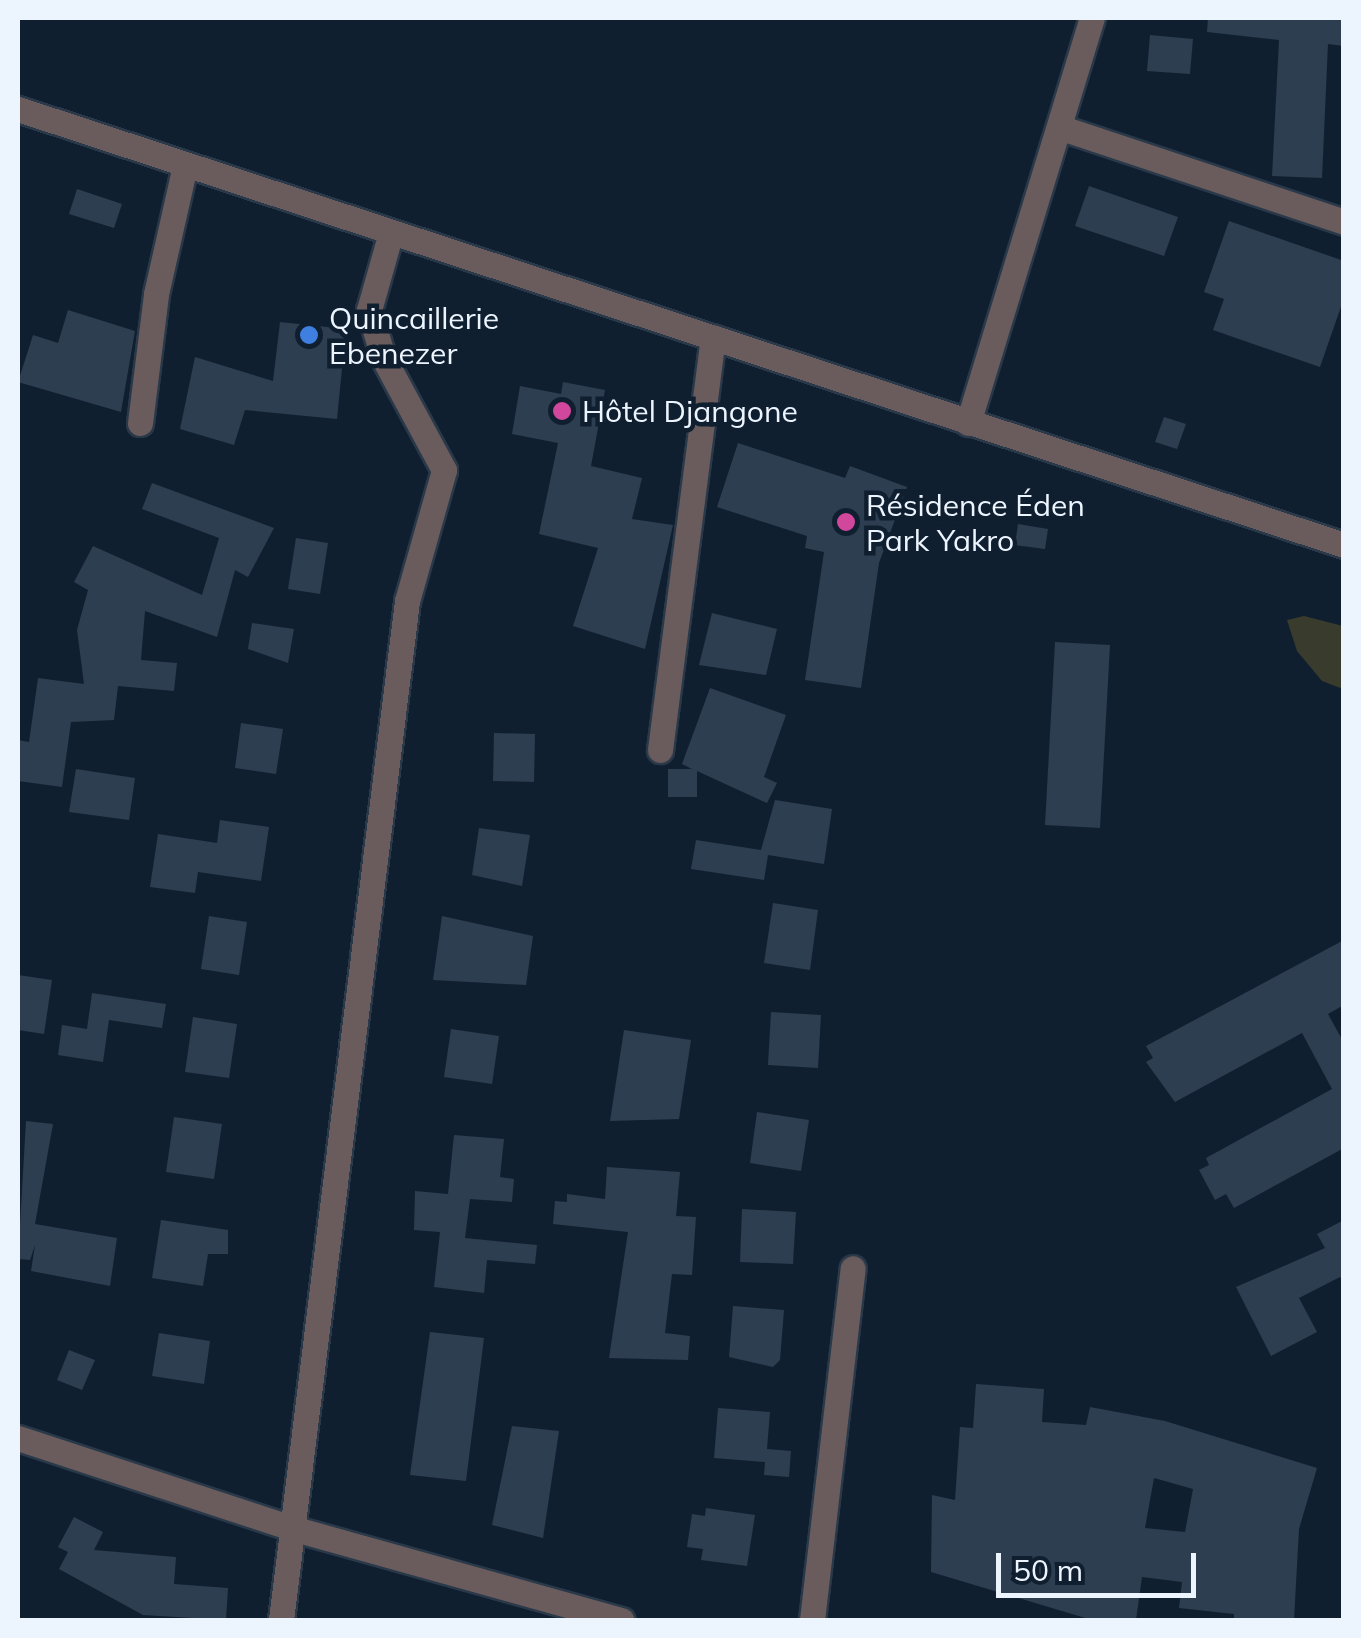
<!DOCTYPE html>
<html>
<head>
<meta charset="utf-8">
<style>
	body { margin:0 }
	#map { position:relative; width:1361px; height:1638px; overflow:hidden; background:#101f30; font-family:Mulish,sans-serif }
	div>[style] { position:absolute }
	.green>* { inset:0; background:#393c2c }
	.building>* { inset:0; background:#2d3e51 }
	.roads { filter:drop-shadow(2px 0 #2a3949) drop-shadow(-2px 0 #2a3949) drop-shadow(0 2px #2a3949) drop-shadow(0 -2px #2a3949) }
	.minor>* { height:25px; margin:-12.5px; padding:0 12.5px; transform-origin:12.5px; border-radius:12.5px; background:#6a5c5c }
	.tertiary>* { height:25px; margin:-12.5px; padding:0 12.5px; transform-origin:12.5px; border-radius:12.5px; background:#6a5c5c }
	.dots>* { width:28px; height:28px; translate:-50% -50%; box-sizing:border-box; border:5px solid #101f30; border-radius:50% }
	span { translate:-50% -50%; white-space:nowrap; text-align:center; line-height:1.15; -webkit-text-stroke:9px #101f30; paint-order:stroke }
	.poi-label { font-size:30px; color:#ecf4fe }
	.left { translate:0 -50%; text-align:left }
	.frame { position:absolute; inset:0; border:20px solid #ecf4fe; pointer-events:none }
	.scale { position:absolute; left:996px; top:1553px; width:200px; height:45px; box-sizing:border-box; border:5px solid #ecf4fe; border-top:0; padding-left:12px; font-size:30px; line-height:35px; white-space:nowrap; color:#ecf4fe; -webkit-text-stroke:8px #101f30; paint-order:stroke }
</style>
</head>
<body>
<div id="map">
	<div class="green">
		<div style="clip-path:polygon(1304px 616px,1343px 626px,1343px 689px,1322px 681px,1297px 651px,1287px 620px)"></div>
	</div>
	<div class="building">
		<div style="clip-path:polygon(1208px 18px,1344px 18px,1344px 46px,1328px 44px,1322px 178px,1272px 176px,1279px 40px,1207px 32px)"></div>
		<div style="clip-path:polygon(1150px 35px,1193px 39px,1190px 74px,1147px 71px)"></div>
		<div style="clip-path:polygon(1089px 186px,1178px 217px,1164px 256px,1075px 226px)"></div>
		<div style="clip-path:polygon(77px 189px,122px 204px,114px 228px,69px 214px)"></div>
		<div style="clip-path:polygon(1229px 221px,1344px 261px,1344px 298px,1320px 367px,1213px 330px,1224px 299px,1204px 292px)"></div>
		<div style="clip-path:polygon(68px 310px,135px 331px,121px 412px,18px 382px,33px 335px,58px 343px)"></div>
		<div style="clip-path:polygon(280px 322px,346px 329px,337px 419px,245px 410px,234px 445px,180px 429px,195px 357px,273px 381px)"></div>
		<div style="clip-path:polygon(563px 382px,605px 390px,591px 466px,642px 478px,632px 519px,673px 525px,645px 649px,573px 626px,598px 548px,539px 534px,558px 443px,512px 434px,520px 386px,561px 394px)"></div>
		<div style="clip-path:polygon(1164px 417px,1186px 424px,1177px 449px,1155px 442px)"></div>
		<div style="clip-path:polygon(738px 443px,845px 478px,850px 466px,907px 487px,879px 563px,861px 688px,805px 680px,824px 552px,805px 548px,807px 536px,717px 507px)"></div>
		<div style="clip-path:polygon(152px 483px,274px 528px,248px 577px,235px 570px,217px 637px,145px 611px,141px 660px,177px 663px,174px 691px,118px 686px,114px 720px,71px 722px,62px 787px,18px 781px,18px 740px,29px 742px,38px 678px,84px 684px,77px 630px,88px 590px,74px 582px,93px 546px,202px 595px,219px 538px,142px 509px)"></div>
		<div style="clip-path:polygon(1018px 524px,1048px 529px,1045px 549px,1015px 545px)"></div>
		<div style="clip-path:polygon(296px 538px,328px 543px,320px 594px,288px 589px)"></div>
		<div style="clip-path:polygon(712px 613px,777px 629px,766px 675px,699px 665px)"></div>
		<div style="clip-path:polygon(252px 623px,294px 629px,288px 663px,248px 649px)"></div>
		<div style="clip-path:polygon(1055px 642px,1110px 645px,1100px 828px,1045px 825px)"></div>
		<div style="clip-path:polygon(710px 688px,786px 715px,764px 777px,777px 783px,767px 803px,697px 771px,697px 797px,668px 797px,668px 769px,692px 769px,682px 764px)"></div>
		<div style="clip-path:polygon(241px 723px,283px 729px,276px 774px,235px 768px)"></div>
		<div style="clip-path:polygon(494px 733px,535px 734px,534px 782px,493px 781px)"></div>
		<div style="clip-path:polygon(76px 769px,135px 778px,129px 820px,69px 812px)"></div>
		<div style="clip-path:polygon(775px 800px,832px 809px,824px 864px,768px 855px,764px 880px,691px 869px,696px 840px,761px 850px)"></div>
		<div style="clip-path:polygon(220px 820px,269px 827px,261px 881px,198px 872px,195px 893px,150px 887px,158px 834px,217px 843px)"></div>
		<div style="clip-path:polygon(479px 828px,530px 835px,522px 886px,472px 875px)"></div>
		<div style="clip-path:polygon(773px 903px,818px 910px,810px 970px,764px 963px)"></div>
		<div style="clip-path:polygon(209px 916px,247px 922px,239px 975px,201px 969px)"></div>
		<div style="clip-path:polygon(442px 916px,533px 936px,526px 985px,433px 980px)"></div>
		<div style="clip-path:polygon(1344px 940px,1344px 1005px,1328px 1014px,1344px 1043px,1344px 1148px,1234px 1208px,1226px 1194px,1215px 1200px,1199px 1170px,1209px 1165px,1206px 1158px,1332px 1089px,1302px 1033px,1175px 1102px,1146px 1062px,1153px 1058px,1146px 1046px)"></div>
		<div style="clip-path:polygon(18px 975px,52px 980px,44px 1034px,18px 1030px)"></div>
		<div style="clip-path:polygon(92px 993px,166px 1004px,162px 1028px,109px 1020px,103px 1062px,58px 1055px,62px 1025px,87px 1029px)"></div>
		<div style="clip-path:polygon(771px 1012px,821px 1015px,818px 1068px,768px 1065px)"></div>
		<div style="clip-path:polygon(193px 1017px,237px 1024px,229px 1078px,185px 1072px)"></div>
		<div style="clip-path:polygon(451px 1029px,499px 1036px,492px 1084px,444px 1077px)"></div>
		<div style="clip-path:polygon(624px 1030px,691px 1040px,679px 1119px,610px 1121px)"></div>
		<div style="clip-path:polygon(757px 1112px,809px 1120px,801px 1171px,750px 1163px)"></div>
		<div style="clip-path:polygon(174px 1117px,222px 1124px,214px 1179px,166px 1172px)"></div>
		<div style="clip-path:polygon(26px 1121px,53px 1124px,35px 1224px,117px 1238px,110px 1286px,31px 1271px,35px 1245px,30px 1260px,18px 1259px)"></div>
		<div style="clip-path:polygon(454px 1135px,504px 1139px,500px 1177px,514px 1179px,512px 1202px,470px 1199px,465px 1238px,537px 1245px,535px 1264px,487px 1260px,484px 1293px,434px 1287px,440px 1232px,414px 1230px,415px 1191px,448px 1194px)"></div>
		<div style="clip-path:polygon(607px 1167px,680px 1172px,676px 1216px,696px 1217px,692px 1275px,672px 1274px,665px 1333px,690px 1336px,688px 1360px,609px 1358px,628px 1232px,553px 1224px,555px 1201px,567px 1202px,567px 1194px,605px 1199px)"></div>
		<div style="clip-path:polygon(742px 1209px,796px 1212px,793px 1264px,740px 1262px)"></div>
		<div style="clip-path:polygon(161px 1220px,228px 1230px,228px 1254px,208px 1254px,203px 1286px,152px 1278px)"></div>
		<div style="clip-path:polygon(1344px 1220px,1344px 1283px,1340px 1277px,1299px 1298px,1317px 1332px,1271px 1356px,1236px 1287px,1325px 1248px,1317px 1234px)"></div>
		<div style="clip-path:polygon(733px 1306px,784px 1310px,780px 1360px,773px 1367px,729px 1357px)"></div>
		<div style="clip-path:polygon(430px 1332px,484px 1338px,466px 1481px,410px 1475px)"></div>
		<div style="clip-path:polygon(159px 1333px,210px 1341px,204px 1384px,152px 1376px)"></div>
		<div style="clip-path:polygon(69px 1350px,95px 1360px,82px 1390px,57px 1380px)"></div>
		<div style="clip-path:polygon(evenodd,976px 1384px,1044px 1389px,1042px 1422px,1086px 1425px,1090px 1407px,1165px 1421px,1317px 1468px,1299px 1529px,1294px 1620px,1234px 1620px,1234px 1614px,1179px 1608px,1182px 1582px,1142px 1577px,1136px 1620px,1092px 1620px,931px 1572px,932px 1495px,955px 1500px,960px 1427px,973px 1428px,976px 1384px,1154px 1478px,1193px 1489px,1185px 1532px,1145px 1528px,1154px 1478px)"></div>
		<div style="clip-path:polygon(718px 1408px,770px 1412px,767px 1449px,791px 1451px,789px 1477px,764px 1475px,765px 1462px,714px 1458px)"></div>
		<div style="clip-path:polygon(512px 1426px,559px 1431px,543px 1538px,492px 1525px)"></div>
		<div style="clip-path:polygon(706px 1508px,755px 1515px,747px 1566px,701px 1560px,703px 1549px,687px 1547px,692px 1514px,705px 1516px)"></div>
		<div style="clip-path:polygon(74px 1517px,103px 1532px,94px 1550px,176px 1557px,174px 1584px,228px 1588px,226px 1620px,143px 1615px,59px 1569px,68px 1552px,58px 1547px)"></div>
	</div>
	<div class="roads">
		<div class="minor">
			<div style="left:1059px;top:127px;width:300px;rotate:18.4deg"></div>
			<div style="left:140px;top:423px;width:130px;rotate:-82.9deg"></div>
			<div style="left:156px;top:294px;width:132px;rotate:-77.3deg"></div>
			<div style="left:968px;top:423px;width:424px;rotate:-73deg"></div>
			<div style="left:660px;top:750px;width:416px;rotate:-82.7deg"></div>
			<div style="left:18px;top:1438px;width:292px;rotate:18.2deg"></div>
			<div style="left:295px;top:1529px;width:339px;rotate:15.6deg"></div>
			<div style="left:281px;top:1620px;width:1027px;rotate:-82.95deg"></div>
			<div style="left:407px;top:601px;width:136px;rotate:-74.2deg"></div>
			<div style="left:444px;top:470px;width:128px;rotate:-118.4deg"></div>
			<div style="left:383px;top:357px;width:49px;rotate:-106.6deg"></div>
			<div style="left:369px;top:310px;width:81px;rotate:-74.2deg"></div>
			<div style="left:812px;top:1620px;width:354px;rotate:-83.4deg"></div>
		</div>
		<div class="tertiary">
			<div style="left:18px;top:109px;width:1396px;rotate:18.2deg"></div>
		</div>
	</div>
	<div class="dots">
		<div style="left:309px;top:335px;background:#3f7fe0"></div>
		<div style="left:562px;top:411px;background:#d1479c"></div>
		<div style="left:846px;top:522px;background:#d1479c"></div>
	</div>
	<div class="poi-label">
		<span class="left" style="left:329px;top:335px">Quincaillerie<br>Ebenezer</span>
		<span class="left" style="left:582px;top:411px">Hôtel Djangone</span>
		<span class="left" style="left:866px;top:522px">Résidence Éden<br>Park Yakro</span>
	</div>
	<div class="frame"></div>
	<div class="scale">50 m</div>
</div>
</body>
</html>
